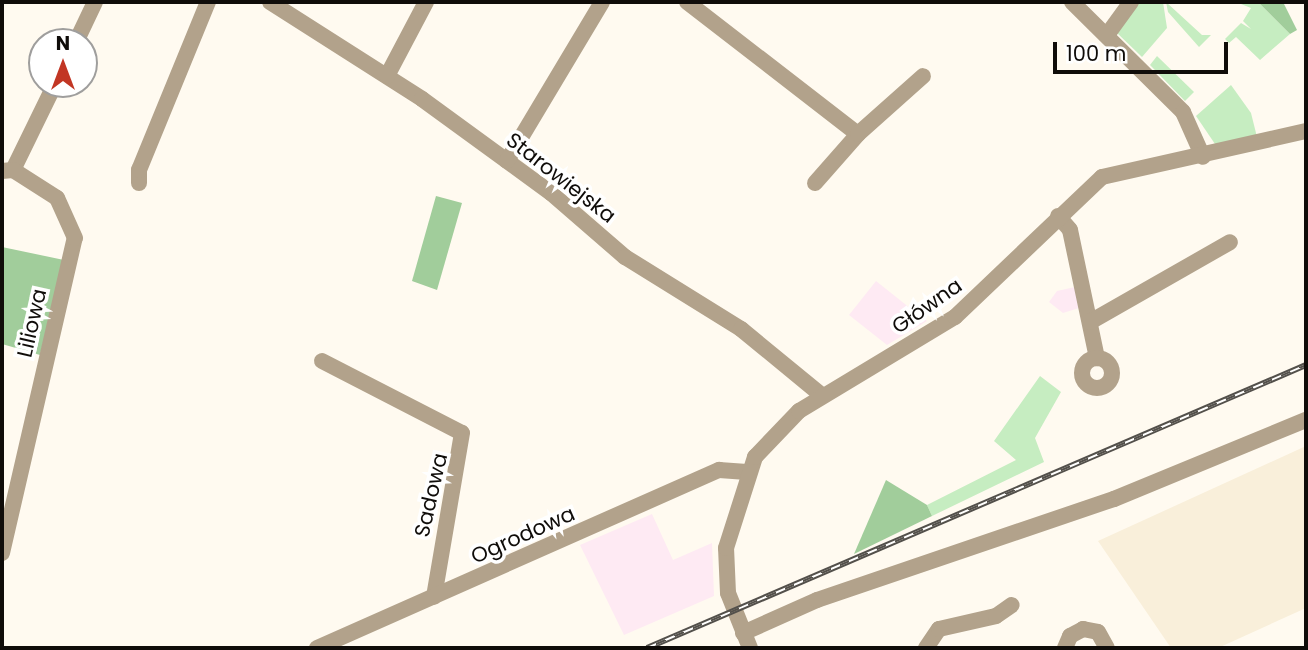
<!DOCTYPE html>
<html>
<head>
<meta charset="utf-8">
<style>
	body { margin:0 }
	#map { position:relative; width:1308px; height:650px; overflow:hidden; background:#fffaf0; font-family:Poppins,sans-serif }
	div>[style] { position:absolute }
	.commercial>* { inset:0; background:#feeaf3 }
	.industrial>* { inset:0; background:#f9efda }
	.green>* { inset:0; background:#c6edc1 }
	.forest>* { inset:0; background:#a1cd9b }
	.minor>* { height:16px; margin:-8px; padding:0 8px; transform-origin:8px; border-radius:8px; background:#b2a28b }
	.minor>.ring { margin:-8px; padding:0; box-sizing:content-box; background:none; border:16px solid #b2a28b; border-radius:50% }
	.rail>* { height:6px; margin-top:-3px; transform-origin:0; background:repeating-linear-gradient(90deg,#fff 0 10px,#53504b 0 20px); box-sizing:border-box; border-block:2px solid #53504b }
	span { translate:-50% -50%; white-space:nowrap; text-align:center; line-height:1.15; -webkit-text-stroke:7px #fff; paint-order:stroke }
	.street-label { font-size:21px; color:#0f0c09 }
	.frame { position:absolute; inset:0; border:4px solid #0f0c09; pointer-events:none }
	.north { position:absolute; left:28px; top:28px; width:70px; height:70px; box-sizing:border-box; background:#fff; border:2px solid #9f9e9d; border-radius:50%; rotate:0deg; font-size:19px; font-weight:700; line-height:28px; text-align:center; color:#0f0c09 }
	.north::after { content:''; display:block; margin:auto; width:24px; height:32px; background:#c23624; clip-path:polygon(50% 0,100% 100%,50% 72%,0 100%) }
	.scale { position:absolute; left:1053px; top:42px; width:175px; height:32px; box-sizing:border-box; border:4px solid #0f0c09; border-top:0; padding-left:9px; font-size:21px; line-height:24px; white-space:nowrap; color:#0f0c09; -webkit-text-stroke:5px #fff; paint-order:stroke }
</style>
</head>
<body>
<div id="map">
	<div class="commercial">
		<div style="clip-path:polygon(876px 281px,920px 316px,927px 321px,887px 345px,849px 315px)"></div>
		<div style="clip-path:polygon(1075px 287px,1079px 308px,1063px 313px,1049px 302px,1057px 291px)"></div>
		<div style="clip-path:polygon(652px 514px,673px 560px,712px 543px,714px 596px,624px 635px,580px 545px)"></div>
	</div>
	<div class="industrial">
		<div style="clip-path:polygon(1306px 446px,1306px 608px,1218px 648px,1171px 648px,1098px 541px)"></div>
	</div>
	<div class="green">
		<div style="clip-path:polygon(1135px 2px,1163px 2px,1167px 28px,1142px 57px,1116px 32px)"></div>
		<div style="clip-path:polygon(1166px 2px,1202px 35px,1211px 35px,1199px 47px,1168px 12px)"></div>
		<div style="clip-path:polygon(1236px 2px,1258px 2px,1290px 34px,1260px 60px,1236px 37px,1229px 43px,1225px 39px,1241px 23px,1251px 29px,1243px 21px,1251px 8px)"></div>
		<div style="clip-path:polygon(1157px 56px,1194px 92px,1185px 101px,1150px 65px)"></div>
		<div style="clip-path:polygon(1231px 85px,1251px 113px,1257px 137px,1215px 144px,1196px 116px)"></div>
		<div style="clip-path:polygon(1040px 376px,1061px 392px,1035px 438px,1044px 462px,932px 516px,927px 505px,1016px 460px,994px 441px)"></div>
	</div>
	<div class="forest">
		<div style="clip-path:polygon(1258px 2px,1283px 2px,1297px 30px,1290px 34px)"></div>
		<div style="clip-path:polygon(436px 196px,462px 203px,437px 290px,412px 281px)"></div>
		<div style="clip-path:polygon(2px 247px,64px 260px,40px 355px,2px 344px)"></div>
		<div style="clip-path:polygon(886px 480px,927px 505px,932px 516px,854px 554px)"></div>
	</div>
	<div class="minor">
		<div style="left:270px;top:2px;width:180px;rotate:32.5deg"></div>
		<div style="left:422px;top:99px;width:160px;rotate:36.1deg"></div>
		<div style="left:551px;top:193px;width:98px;rotate:40.9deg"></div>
		<div style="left:625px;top:257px;width:137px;rotate:31.8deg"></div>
		<div style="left:741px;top:329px;width:102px;rotate:39.4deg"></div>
		<div style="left:687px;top:2px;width:216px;rotate:37.7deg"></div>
		<div style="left:1072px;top:2px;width:156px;rotate:44.7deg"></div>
		<div style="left:1183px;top:112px;width:49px;rotate:66deg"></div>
		<div style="left:1107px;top:35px;width:41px;rotate:-54deg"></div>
		<div style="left:76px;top:42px;width:44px;rotate:-64.6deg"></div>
		<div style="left:387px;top:76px;width:84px;rotate:-62.2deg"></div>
		<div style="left:507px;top:161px;width:185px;rotate:-59.1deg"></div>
		<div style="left:2px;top:171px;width:11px;rotate:-5deg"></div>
		<div style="left:13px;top:170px;width:96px;rotate:-64deg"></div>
		<div style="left:139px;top:183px;width:13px;rotate:-90deg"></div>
		<div style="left:139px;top:170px;width:182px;rotate:-67.7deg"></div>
		<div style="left:815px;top:183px;width:65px;rotate:-48.7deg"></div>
		<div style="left:858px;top:134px;width:87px;rotate:-41.7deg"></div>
		<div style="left:1058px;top:216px;width:18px;rotate:49deg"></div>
		<div style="left:1070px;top:230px;width:131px;rotate:78.1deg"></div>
		<div style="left:1090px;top:322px;width:161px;rotate:-29.7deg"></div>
		<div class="ring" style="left:1082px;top:358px;width:14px;height:14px"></div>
		<div style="left:322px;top:361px;width:157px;rotate:27.2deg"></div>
		<div style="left:462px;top:433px;width:166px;rotate:99.7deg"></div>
		<div style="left:2px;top:553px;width:323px;rotate:-77deg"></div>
		<div style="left:75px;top:238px;width:44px;rotate:-114.2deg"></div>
		<div style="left:57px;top:198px;width:52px;rotate:-147.5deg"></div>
		<div style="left:743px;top:633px;width:81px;rotate:-24deg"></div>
		<div style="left:817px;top:600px;width:314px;rotate:-18.8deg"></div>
		<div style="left:1114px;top:499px;width:208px;rotate:-22.4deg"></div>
		<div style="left:317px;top:648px;width:440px;rotate:-23.9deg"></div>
		<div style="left:719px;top:470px;width:28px;rotate:4deg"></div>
		<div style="left:750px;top:648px;width:59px;rotate:-111.8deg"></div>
		<div style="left:728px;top:593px;width:45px;rotate:-92.5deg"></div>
		<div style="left:726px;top:548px;width:96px;rotate:-72.3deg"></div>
		<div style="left:755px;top:457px;width:64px;rotate:-46.3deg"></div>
		<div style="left:799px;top:411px;width:182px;rotate:-31.1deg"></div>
		<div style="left:955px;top:317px;width:203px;rotate:-43.6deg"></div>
		<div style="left:1102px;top:177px;width:209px;rotate:-12.7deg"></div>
		<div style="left:926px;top:648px;width:23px;rotate:-56deg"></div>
		<div style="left:939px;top:629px;width:58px;rotate:-12.8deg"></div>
		<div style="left:996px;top:616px;width:19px;rotate:-35deg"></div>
		<div style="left:1065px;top:648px;width:13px;rotate:-67deg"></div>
		<div style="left:1070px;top:636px;width:15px;rotate:-28deg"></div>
		<div style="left:1083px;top:629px;width:15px;rotate:11deg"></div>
		<div style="left:1098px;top:632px;width:18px;rotate:61deg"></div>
	</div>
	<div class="rail">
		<div style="left:647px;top:648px;width:717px;rotate:-23.24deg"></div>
	</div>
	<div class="street-label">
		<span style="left:561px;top:178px;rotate:38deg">Starowiejska</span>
		<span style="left:927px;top:306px;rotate:-35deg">Główna</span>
		<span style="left:32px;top:323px;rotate:-77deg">Liliowa</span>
		<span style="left:431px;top:495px;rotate:-77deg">Sadowa</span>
		<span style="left:523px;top:535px;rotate:-24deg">Ogrodowa</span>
	</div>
	<div class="frame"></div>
	<div class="north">N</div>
	<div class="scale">100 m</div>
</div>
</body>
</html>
